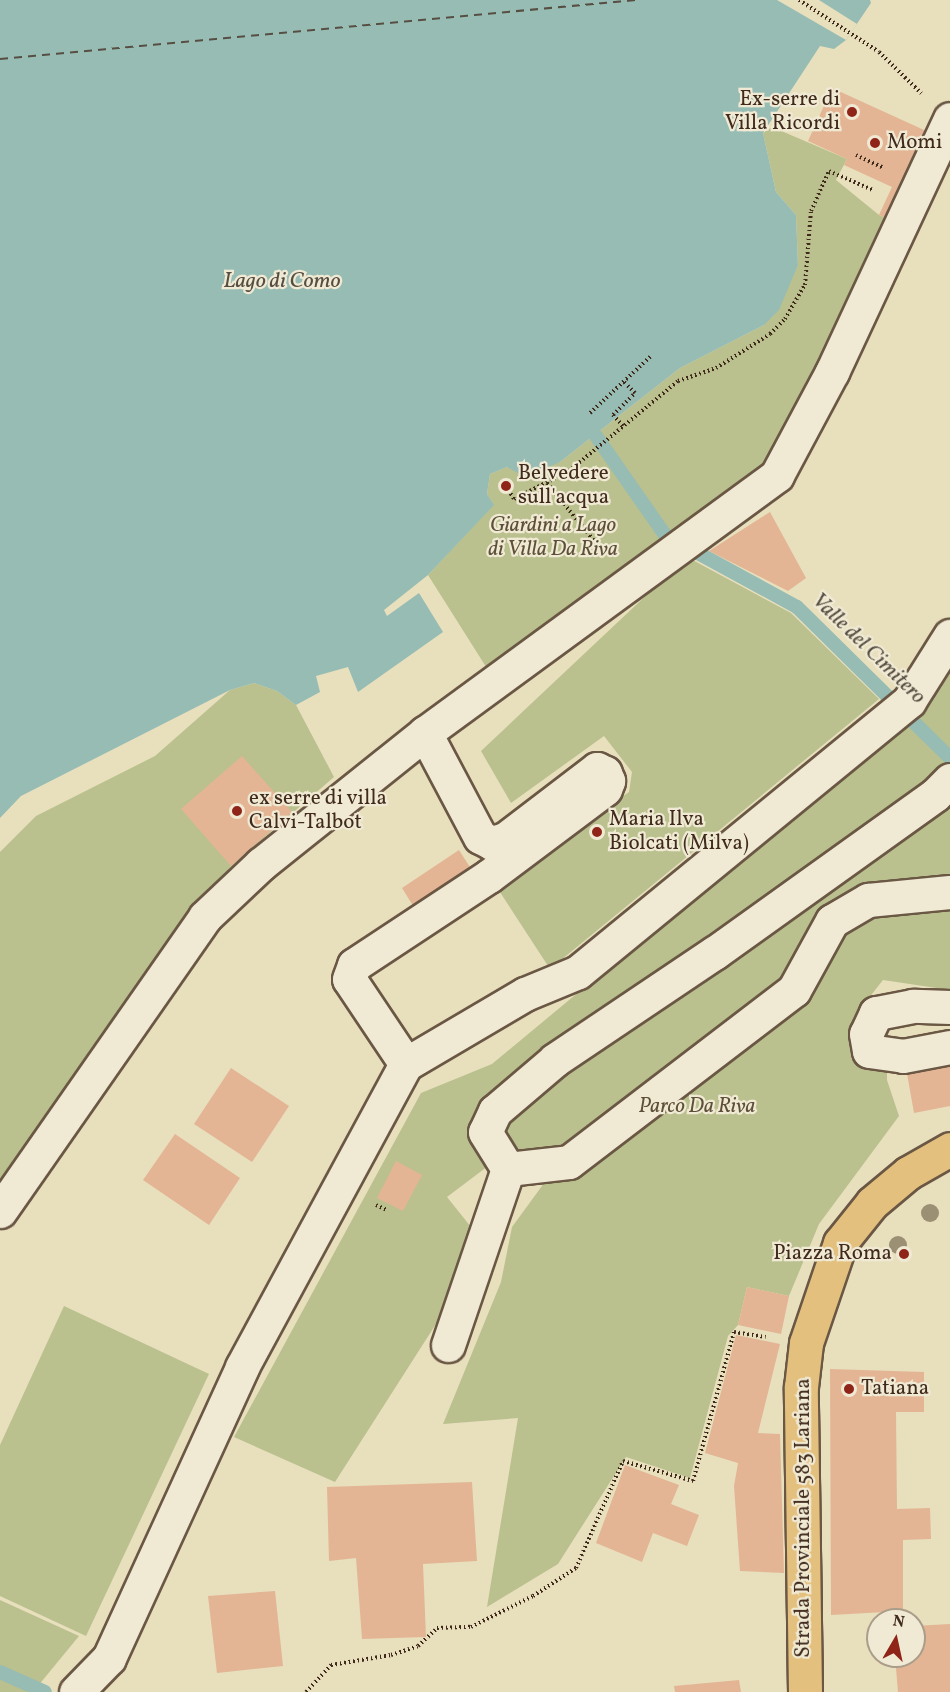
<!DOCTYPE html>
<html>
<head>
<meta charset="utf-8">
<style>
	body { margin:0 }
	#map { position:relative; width:950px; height:1692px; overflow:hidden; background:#e8dfbd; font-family:Vollkorn,serif }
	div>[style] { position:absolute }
	.green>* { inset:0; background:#bac18e }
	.water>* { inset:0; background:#97bcb4 }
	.pier>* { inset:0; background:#e8dfbd }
	.stream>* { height:14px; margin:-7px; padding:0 7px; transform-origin:7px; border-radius:7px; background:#97bcb4 }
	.ferry>* { height:1.5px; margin-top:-0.75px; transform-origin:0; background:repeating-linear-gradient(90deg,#564e42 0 8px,transparent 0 14px) }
	.building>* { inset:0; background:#e3b594 }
	.path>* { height:4px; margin-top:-2px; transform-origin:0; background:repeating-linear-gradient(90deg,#402a1c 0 1.5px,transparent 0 4.5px) }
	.roads { filter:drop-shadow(2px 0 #6a5744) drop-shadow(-2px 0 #6a5744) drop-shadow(0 2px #6a5744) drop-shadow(0 -2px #6a5744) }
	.minor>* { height:33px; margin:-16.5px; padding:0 16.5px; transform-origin:16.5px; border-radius:16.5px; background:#f0ead4 }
	.major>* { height:33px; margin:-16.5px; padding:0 16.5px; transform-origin:16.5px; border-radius:16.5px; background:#e4c07e }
	.trees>* { width:18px; height:18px; margin:-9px; border-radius:50%; background:#9c9074 }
	.dots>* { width:16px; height:16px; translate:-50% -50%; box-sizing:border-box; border:3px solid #f0ead4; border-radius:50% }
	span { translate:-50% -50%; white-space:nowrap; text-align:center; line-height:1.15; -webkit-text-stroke:4.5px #f0ead4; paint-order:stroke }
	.poi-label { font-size:21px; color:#402a1c }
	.right { translate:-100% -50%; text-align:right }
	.left { translate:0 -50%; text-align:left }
	.park-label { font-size:21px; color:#5e5038; font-style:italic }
	.street-label { font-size:21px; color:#402a1c }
	.water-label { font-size:22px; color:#564e42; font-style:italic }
	.north { position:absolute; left:866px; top:1608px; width:60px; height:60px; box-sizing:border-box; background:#f0ead4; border:2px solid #aa9d8a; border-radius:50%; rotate:9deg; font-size:16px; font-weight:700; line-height:24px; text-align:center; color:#402a1c }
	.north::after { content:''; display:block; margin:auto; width:21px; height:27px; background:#8f2418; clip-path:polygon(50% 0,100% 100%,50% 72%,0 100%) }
</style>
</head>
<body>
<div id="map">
	<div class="green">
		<div style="clip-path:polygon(772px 127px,847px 159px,836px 180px,879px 215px,895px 223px,776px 456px,488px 670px,428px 575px,493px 505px,487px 494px,490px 474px,507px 467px,517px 470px,560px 462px,680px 368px,764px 325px,798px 265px,796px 215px,776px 192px,763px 133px)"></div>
		<div style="clip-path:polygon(687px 557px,791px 613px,879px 699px,550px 969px,496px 886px,629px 792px,632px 772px,604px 736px,511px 803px,481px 751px)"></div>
		<div style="clip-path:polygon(950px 656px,950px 990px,883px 980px,853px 1018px,851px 1059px,887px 1065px,887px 1080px,899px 1116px,819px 1224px,789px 1296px,747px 1287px,738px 1325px,728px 1336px,690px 1478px,626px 1457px,558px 1564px,487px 1607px,518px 1418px,443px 1424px,501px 1282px,512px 1227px,550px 1175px,492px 1163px,447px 1197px,475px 1232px,450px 1302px,335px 1482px,234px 1437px,421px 1093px,492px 1064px,914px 714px)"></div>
		<div style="clip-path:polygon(254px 683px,277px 691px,296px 705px,334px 777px,231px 866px,0 1186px,0 852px,36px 816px,155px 756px,230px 690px)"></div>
		<div style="clip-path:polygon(64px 1306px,209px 1374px,86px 1636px,0 1596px,0 1445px)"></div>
		<div style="clip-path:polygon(0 1600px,79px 1636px,33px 1692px,0 1692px)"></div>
	</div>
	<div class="water">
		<div style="clip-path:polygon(0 0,870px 0,871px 3px,846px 40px,834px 49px,820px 46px,763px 133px,776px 192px,796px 215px,798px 265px,779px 310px,764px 325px,680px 368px,560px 462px,525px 477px,507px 467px,490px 474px,487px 494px,494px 505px,428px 575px,384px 610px,387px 616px,419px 593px,443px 632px,358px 692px,348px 667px,316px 676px,320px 692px,296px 705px,277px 691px,254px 683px,230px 690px,21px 796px,0 818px)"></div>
	</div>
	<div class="pier">
		<div style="clip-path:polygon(777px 0,819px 0,857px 24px,846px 40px)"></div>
	</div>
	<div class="stream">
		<div style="left:596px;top:436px;width:121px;rotate:55.1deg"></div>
		<div style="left:665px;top:535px;width:150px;rotate:28.6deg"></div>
		<div style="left:797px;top:607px;width:215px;rotate:44.6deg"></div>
		<div style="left:0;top:1672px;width:49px;rotate:24deg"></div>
	</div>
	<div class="ferry">
		<div style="left:0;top:59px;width:639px;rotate:-5.3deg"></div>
	</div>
	<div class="building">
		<div style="clip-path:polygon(832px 88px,935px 135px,895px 223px,879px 215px,892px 187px,844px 165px,847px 159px,808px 141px)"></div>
		<div style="clip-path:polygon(770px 512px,806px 578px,788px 591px,709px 551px)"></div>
		<div style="clip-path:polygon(242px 756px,292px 812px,231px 866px,181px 809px)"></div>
		<div style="clip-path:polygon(459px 850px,473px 872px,415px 909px,402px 888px)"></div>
		<div style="clip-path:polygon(950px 1060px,950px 1106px,914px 1113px,906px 1068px)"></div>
		<div style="clip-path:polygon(231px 1068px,289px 1106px,252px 1162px,194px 1124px)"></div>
		<div style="clip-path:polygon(175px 1134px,240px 1178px,209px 1225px,143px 1180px)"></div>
		<div style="clip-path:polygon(396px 1161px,422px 1175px,403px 1211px,377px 1198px)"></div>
		<div style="clip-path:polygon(747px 1287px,789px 1296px,781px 1334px,738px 1325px)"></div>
		<div style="clip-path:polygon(736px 1335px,780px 1344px,758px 1433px,780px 1434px,784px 1573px,740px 1571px,734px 1486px,738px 1463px,705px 1453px)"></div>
		<div style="clip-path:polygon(830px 1369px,924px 1372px,924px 1412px,896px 1412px,897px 1509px,930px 1508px,931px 1539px,903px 1540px,903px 1611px,831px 1615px)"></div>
		<div style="clip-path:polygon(625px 1465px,679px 1485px,671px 1504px,699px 1515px,687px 1546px,653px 1533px,642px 1562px,596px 1543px)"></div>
		<div style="clip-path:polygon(472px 1482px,477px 1561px,423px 1564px,426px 1637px,362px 1639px,356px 1558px,329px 1561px,327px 1487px)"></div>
		<div style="clip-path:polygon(275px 1591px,283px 1666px,217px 1673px,208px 1596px)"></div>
		<div style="clip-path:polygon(950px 1624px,950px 1692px,898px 1692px,895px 1656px,914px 1656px,914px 1626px)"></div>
		<div style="clip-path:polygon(739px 1680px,741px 1692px,675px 1692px,674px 1686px)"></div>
	</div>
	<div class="path">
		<div style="left:799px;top:0;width:95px;rotate:33deg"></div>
		<div style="left:879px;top:52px;width:59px;rotate:44.3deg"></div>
		<div style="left:856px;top:155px;width:31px;rotate:25deg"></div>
		<div style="left:590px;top:413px;width:85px;rotate:-43.1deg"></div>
		<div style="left:623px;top:426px;width:15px;rotate:-132deg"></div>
		<div style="left:613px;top:415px;width:31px;rotate:-45deg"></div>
		<div style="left:635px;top:393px;width:16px;rotate:-135deg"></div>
		<div style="left:547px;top:483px;width:89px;rotate:50.9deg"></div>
		<div style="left:506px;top:486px;width:15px;rotate:58deg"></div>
		<div style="left:514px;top:499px;width:62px;rotate:-27deg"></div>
		<div style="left:569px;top:471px;width:141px;rotate:-39.5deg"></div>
		<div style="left:678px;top:381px;width:40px;rotate:-18.9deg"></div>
		<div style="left:716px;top:368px;width:64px;rotate:-32.2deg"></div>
		<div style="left:770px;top:334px;width:21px;rotate:-45deg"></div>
		<div style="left:785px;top:319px;width:39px;rotate:-60deg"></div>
		<div style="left:805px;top:285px;width:74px;rotate:-85.4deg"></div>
		<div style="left:811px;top:211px;width:44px;rotate:-65.8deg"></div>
		<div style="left:829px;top:171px;width:48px;rotate:23.4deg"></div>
		<div style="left:376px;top:1205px;width:12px;rotate:24deg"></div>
		<div style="left:306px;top:1692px;width:37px;rotate:-47deg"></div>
		<div style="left:331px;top:1665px;width:61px;rotate:-9.5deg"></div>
		<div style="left:391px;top:1655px;width:28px;rotate:-18deg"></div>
		<div style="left:418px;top:1646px;width:26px;rotate:-43deg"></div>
		<div style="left:437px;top:1628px;width:34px;rotate:-2deg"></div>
		<div style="left:471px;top:1627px;width:69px;rotate:-26.6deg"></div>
		<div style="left:533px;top:1596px;width:51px;rotate:-33.1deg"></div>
		<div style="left:576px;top:1568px;width:117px;rotate:-66.3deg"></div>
		<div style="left:623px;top:1461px;width:73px;rotate:15.9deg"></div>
		<div style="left:693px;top:1481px;width:155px;rotate:-74.6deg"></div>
		<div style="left:734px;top:1332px;width:32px;rotate:9deg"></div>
	</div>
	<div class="roads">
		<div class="minor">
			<div style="left:950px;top:780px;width:21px;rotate:135deg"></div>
			<div style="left:935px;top:795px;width:272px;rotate:144.4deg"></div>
			<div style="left:714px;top:953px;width:192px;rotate:146.1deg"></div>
			<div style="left:555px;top:1060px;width:79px;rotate:139.6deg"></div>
			<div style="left:495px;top:1111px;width:23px;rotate:115deg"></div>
			<div style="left:485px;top:1132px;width:44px;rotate:58.1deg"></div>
			<div style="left:508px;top:1169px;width:61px;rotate:-6.5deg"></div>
			<div style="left:569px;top:1162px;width:283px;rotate:-37.4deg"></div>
			<div style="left:794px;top:990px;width:79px;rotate:-61.2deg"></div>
			<div style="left:832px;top:921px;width:42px;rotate:-30.3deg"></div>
			<div style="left:868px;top:900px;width:82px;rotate:-5.6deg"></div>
			<div style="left:950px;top:1007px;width:37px;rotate:-178deg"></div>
			<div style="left:913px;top:1006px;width:38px;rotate:169deg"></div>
			<div style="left:876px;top:1013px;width:23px;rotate:115deg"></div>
			<div style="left:866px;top:1034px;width:17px;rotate:80deg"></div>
			<div style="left:869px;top:1051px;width:34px;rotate:8deg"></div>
			<div style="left:903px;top:1056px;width:48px;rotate:-10.8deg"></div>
			<div style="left:406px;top:1064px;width:102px;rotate:-123.8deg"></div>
			<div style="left:349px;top:979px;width:15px;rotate:-70deg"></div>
			<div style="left:354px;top:965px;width:162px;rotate:-33.4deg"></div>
			<div style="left:489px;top:876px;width:145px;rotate:-36.9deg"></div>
			<div style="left:605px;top:789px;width:9px;rotate:-69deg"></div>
			<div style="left:608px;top:781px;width:9px;rotate:-111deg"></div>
			<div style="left:605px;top:773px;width:9px;rotate:-153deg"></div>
			<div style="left:597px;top:769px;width:116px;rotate:142.7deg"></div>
			<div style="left:505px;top:839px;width:14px;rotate:163deg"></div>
			<div style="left:492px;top:843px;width:13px;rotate:-153deg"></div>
			<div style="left:480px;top:837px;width:118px;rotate:-117.9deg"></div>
			<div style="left:425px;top:733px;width:436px;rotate:-36.2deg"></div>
			<div style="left:777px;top:475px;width:117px;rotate:-61.9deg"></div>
			<div style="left:832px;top:372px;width:279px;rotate:-65deg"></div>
			<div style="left:0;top:1211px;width:358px;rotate:-55.1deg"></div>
			<div style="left:205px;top:917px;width:77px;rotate:-43.4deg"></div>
			<div style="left:261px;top:864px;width:210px;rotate:-38.6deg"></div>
			<div style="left:448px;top:1345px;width:186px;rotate:-71.2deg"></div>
			<div style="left:76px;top:1692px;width:47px;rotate:-45.9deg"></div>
			<div style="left:109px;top:1658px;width:320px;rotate:-65.4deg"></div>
			<div style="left:242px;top:1367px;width:345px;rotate:-61.6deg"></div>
			<div style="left:406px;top:1064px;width:138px;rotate:-30.5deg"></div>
			<div style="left:525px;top:994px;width:57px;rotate:-22.5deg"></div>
			<div style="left:578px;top:972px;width:428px;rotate:-39.3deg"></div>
			<div style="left:909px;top:701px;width:77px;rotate:-57.8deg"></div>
		</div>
		<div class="major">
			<div style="left:805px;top:1692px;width:305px;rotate:-90.8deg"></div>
			<div style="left:801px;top:1387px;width:44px;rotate:-83.5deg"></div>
			<div style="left:806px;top:1343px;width:106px;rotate:-71.2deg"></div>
			<div style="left:840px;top:1243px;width:51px;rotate:-51.3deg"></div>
			<div style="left:872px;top:1203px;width:47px;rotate:-39.8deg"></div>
			<div style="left:908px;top:1173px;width:48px;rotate:-29.7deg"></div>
		</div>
	</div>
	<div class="trees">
		<div style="left:930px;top:1213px"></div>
		<div style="left:898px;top:1245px"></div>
	</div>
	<div class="dots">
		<div style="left:852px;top:112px;background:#8f2418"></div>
		<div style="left:875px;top:143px;background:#8f2418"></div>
		<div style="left:506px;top:486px;background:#8f2418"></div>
		<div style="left:237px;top:811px;background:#8f2418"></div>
		<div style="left:597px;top:832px;background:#8f2418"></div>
		<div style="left:904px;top:1254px;background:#8f2418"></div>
		<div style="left:849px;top:1389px;background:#8f2418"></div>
	</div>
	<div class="poi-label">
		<span class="right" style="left:840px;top:112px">Ex-serre di<br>Villa Ricordi</span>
		<span class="left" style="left:887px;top:143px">Momi</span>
		<span class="left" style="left:518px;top:486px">Belvedere<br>sull'acqua</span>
		<span class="left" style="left:249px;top:811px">ex serre di villa<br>Calvi-Talbot</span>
		<span class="left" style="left:609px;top:832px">Maria Ilva<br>Biolcati (Milva)</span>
		<span class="right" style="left:892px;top:1254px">Piazza Roma</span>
		<span class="left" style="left:861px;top:1389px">Tatiana</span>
	</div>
	<div class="park-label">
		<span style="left:553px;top:538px">Giardini a Lago<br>di Villa Da Riva</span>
		<span style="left:697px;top:1107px">Parco Da Riva</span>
	</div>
	<div class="street-label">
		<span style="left:804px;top:1518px;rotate:-90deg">Strada Provinciale 583 Lariana</span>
	</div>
	<div class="water-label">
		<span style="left:282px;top:282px">Lago di Como</span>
		<span style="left:868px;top:649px;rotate:44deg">Valle del Cimitero</span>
	</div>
	<div class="north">N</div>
</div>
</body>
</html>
